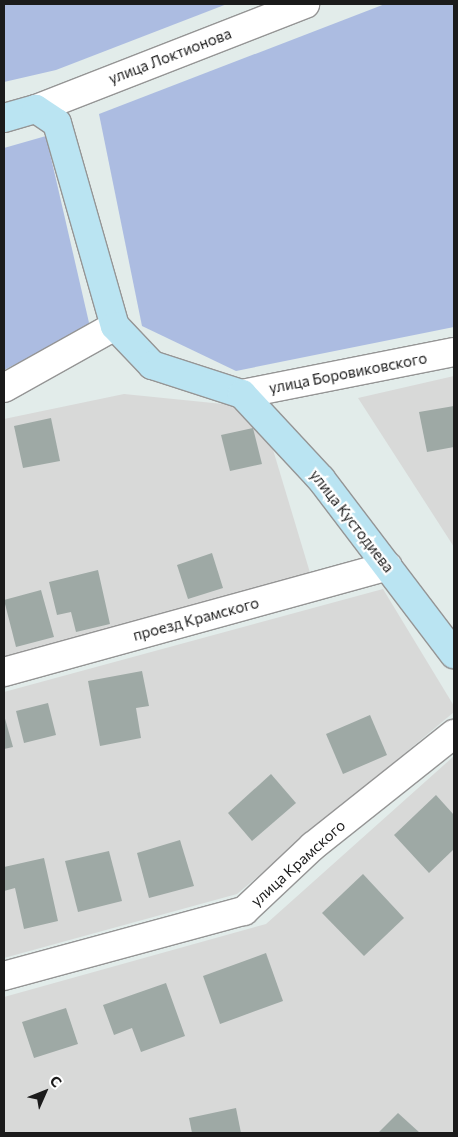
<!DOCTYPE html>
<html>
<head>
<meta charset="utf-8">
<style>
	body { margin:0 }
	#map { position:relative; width:458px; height:1137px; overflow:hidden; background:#e2ecea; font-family:Commissioner,sans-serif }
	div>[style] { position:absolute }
	.residential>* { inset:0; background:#d8d9d8 }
	.grass>* { inset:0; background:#acbce1 }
	.building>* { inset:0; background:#9ea9a5 }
	.roads { filter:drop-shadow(1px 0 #959595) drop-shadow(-1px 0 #959595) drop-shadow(0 1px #959595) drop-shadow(0 -1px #959595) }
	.street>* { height:28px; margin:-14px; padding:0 14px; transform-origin:14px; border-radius:14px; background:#fff }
	.secondary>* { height:28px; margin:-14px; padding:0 14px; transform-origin:14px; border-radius:14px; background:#bae4f2 }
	span { translate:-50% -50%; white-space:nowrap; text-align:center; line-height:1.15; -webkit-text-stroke:4.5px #fff; paint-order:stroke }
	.street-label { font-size:15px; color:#1b1b1b }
	.frame { position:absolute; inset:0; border:5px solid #1b1b1b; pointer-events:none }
	.north { position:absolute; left:20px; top:1067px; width:50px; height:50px; -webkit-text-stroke:4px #fff; paint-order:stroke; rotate:46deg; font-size:14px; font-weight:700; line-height:20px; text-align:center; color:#1b1b1b }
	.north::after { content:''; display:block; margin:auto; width:18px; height:22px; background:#1b1b1b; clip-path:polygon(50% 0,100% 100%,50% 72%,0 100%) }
</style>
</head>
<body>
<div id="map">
	<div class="residential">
		<div style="clip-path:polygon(454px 376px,454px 547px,358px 398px)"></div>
		<div style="clip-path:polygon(124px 394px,233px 405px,268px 433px,311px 576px,4px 661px,4px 419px)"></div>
		<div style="clip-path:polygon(383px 589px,454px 706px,454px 712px,237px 894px,4px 958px,4px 692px)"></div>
		<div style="clip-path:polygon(454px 756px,454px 1133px,4px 1133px,4px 997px,266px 924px)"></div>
	</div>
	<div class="grass">
		<div style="clip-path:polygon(4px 4px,227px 4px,56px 70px,4px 82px)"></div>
		<div style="clip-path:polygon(385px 4px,454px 4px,454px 327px,236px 371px,142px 326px,99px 114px)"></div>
		<div style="clip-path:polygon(46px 136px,90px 327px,4px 370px,4px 148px)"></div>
	</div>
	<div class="building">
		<div style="clip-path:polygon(454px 406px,454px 447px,427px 452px,419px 412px)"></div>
		<div style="clip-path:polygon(51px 418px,60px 461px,23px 468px,14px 426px)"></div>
		<div style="clip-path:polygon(253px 428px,262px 464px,230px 471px,221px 435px)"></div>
		<div style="clip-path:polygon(212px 553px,223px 588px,188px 599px,177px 565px)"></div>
		<div style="clip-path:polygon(98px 570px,110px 624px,76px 632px,71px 612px,57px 615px,49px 582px)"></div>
		<div style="clip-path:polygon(41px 590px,54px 637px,16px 647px,4px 600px)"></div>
		<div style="clip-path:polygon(142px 671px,149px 706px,136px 708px,141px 738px,100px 746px,88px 681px)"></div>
		<div style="clip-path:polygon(48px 703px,56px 735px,24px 743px,16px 711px)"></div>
		<div style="clip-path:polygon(4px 715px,13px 747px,4px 749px)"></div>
		<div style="clip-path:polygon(370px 715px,387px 755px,343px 774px,326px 734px)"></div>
		<div style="clip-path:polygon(271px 774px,296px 803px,252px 841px,228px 813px)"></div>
		<div style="clip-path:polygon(436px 795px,454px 815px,454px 849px,429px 873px,394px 835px)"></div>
		<div style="clip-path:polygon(180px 840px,194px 886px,149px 898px,137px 853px)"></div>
		<div style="clip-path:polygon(109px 851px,122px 901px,78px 912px,65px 861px)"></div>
		<div style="clip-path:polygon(44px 858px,58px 921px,24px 929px,15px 888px,4px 891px,4px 867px)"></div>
		<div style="clip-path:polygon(363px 874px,404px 918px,364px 956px,322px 913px)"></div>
		<div style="clip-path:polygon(266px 953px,283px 1001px,220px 1024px,203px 976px)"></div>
		<div style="clip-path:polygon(166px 983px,185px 1036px,141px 1052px,132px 1028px,114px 1035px,103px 1005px)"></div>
		<div style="clip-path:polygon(66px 1008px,78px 1044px,34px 1058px,22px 1022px)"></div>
		<div style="clip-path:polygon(236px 1108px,241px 1133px,192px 1133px,189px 1118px)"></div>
		<div style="clip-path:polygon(398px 1113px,420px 1133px,378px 1133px)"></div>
	</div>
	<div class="roads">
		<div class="street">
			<div style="left:36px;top:109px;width:289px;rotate:-21.3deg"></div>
			<div style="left:4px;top:388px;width:127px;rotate:-29.2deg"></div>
			<div style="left:242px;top:394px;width:216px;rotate:-11.2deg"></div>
			<div style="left:4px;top:672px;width:398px;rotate:-15.4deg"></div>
			<div style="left:4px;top:976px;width:249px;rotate:-15.2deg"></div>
			<div style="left:244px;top:911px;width:95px;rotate:-43.3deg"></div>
			<div style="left:313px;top:846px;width:180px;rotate:-38.5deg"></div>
		</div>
		<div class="secondary">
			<div style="left:4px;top:118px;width:33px;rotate:-16deg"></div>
			<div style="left:36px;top:109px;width:25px;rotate:34deg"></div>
			<div style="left:57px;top:123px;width:211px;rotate:74.1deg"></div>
			<div style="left:115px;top:326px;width:54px;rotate:46.5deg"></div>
			<div style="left:152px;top:365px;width:95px;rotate:17.9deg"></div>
			<div style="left:242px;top:394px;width:116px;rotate:47.1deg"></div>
			<div style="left:321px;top:479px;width:220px;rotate:52.8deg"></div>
		</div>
	</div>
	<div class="street-label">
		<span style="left:170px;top:56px;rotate:-21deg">улица Локтионова</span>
		<span style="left:348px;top:373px;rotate:-11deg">улица Боровиковского</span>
		<span style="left:352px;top:521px;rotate:52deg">улица Кустодиева</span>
		<span style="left:196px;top:619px;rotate:-15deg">проезд Крамского</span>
		<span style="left:298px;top:863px;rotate:-42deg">улица Крамского</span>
	</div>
	<div class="frame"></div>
	<div class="north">С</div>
</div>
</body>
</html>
